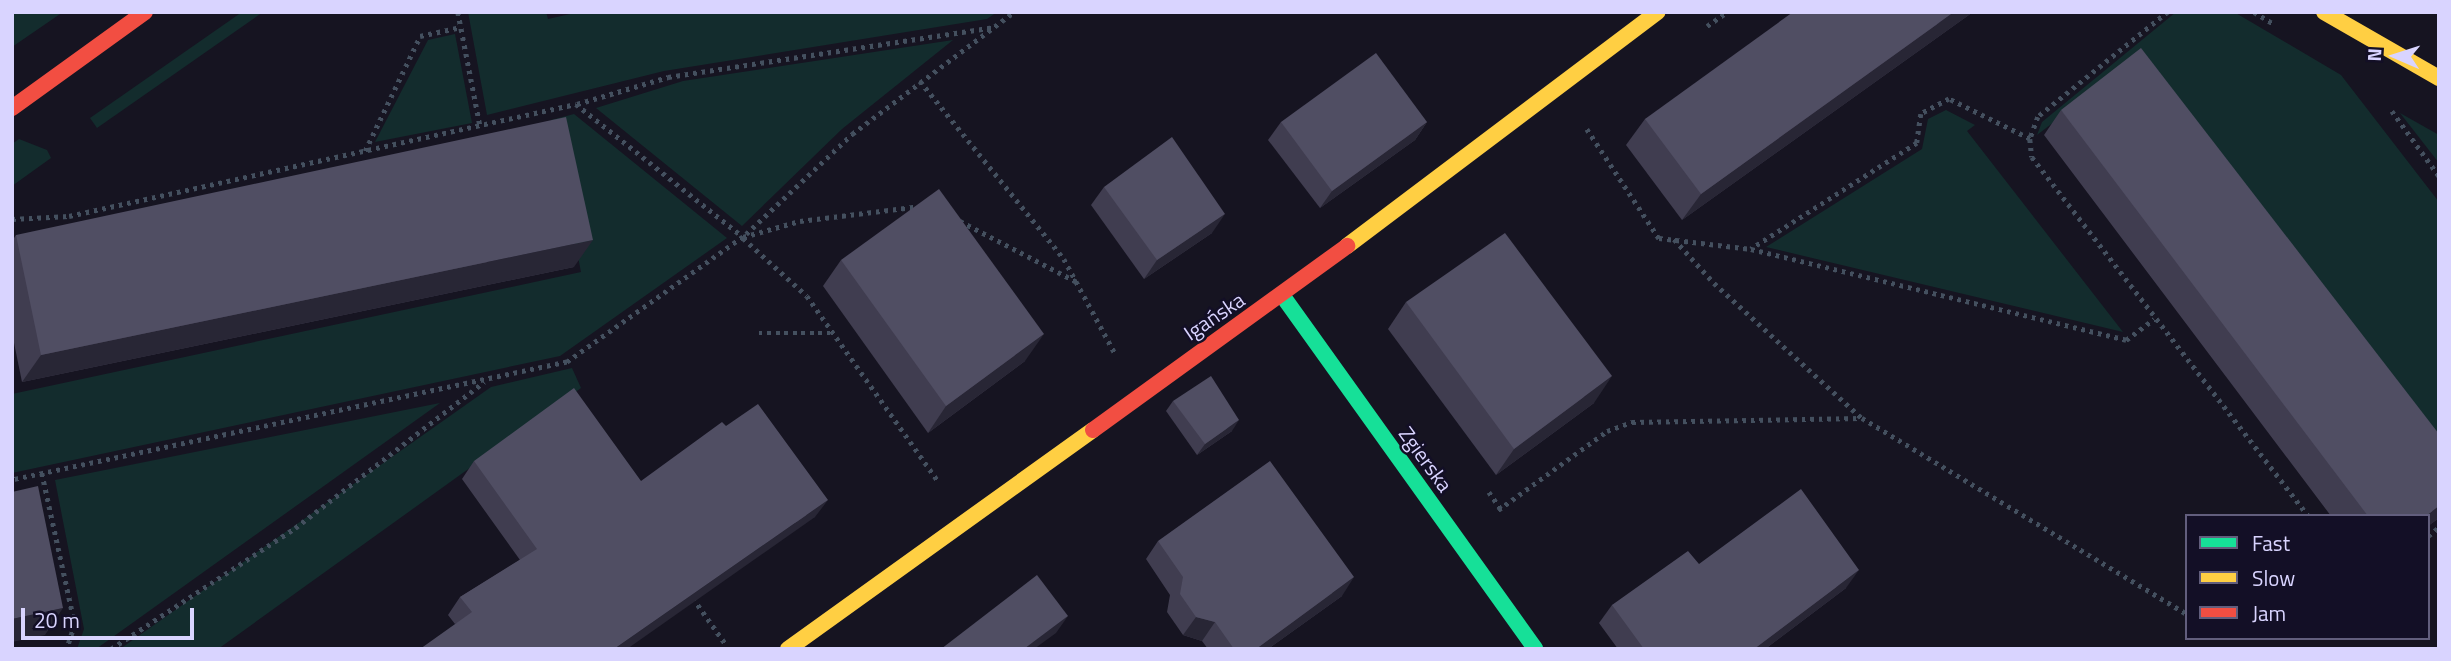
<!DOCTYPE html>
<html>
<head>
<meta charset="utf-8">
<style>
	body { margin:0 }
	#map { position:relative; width:2451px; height:661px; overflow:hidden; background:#161421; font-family:"Titillium Web",sans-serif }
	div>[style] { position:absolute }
	.green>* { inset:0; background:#132c2d }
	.path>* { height:4.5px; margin-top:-2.25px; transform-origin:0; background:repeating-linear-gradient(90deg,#44505f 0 3.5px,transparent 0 8.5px) }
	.fast>* { height:16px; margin:-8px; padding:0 8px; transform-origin:8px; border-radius:8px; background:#16e098 }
	.slow>* { height:16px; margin:-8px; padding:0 8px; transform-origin:8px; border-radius:8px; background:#ffcf43 }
	.jam>* { height:16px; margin:-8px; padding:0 8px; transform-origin:8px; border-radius:8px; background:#f24e42 }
	.wall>* { inset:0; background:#403d50 }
	.shaded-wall>* { inset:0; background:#282635 }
	.building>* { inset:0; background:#504e63 }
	span { translate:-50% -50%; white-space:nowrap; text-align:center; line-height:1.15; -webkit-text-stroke:5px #130f26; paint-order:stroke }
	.street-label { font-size:21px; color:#d9d4ff }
	.frame { position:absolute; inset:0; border:14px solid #d9d4ff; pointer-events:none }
	.legend { position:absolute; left:2185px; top:514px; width:245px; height:126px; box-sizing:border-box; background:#130f26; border:2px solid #625e7d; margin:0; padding:9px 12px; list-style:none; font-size:21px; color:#d9d4ff }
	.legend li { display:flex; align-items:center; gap:14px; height:35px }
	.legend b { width:35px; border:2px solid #625e7d }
	.north { position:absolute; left:2360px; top:21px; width:70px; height:70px; -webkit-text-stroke:5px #130f26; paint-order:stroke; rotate:273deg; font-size:19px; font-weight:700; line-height:28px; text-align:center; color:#d9d4ff }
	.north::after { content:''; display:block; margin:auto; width:24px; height:32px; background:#d9d4ff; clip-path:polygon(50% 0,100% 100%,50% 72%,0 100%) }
	.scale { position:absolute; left:21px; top:608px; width:173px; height:32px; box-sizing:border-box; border:4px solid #d9d4ff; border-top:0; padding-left:9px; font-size:21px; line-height:24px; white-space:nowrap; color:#d9d4ff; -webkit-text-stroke:5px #130f26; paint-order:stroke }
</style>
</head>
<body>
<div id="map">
	<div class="green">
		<div style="clip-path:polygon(12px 12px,63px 12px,12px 47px)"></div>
		<div style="clip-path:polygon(242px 12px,263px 12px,97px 128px,90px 118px)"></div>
		<div style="clip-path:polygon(468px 12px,546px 12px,548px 19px,579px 12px,997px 12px,987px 19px,664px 71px,487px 115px)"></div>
		<div style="clip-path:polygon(2176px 12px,2234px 12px,2341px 75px,2439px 202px,2439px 469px,2127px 66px,2037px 135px,2042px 122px)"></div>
		<div style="clip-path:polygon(455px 34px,472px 123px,375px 142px,428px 40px)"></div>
		<div style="clip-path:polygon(953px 40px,842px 129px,742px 226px,596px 108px,683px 81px)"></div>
		<div style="clip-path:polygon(1946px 110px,1975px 125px,1967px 131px,2123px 332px,1766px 247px,1922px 149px,1928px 119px)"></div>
		<div style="clip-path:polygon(2400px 113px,2439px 135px,2439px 163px)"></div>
		<div style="clip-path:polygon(574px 114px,727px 238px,560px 356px,12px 473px,12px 394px,581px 272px,551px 120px)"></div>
		<div style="clip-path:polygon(19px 139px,47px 150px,51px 158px,12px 186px,12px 144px)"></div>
		<div style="clip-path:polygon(572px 368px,581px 388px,218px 649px,120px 649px,491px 387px)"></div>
		<div style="clip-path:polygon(440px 403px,96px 649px,77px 649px,84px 629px,55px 480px)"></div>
	</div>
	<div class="path">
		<div style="left:458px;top:12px;width:115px;rotate:79deg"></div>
		<div style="left:2168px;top:12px;width:167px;rotate:141.1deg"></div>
		<div style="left:2038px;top:117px;width:23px;rotate:110deg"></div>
		<div style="left:2030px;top:139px;width:18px;rotate:84deg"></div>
		<div style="left:2032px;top:157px;width:453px;rotate:52.4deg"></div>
		<div style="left:2254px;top:12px;width:23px;rotate:31deg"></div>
		<div style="left:1707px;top:26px;width:24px;rotate:-35deg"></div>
		<div style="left:920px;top:81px;width:229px;rotate:51deg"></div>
		<div style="left:1064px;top:259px;width:109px;rotate:61.6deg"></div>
		<div style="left:577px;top:104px;width:95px;rotate:-16.5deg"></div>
		<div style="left:668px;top:77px;width:329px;rotate:-8.7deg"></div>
		<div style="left:2392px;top:111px;width:80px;rotate:54.1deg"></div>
		<div style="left:1587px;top:129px;width:131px;rotate:56.6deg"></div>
		<div style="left:1659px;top:238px;width:93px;rotate:6.8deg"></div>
		<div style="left:2030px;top:139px;width:90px;rotate:-153.7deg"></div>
		<div style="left:1949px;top:99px;width:32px;rotate:152deg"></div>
		<div style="left:1921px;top:114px;width:29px;rotate:98deg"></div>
		<div style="left:1917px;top:143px;width:197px;rotate:147.4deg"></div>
		<div style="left:1751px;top:249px;width:386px;rotate:13.6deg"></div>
		<div style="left:2126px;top:340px;width:35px;rotate:-37deg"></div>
		<div style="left:365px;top:151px;width:127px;rotate:-64.4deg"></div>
		<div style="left:420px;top:36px;width:42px;rotate:-12.4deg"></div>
		<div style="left:12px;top:219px;width:57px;rotate:-3deg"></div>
		<div style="left:69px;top:216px;width:519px;rotate:-12.46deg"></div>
		<div style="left:576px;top:104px;width:213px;rotate:38.5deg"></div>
		<div style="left:743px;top:237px;width:216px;rotate:144.6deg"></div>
		<div style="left:567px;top:362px;width:567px;rotate:168deg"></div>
		<div style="left:960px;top:221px;width:132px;rotate:27.5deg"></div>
		<div style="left:746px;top:234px;width:146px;rotate:-43.3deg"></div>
		<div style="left:852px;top:134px;width:203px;rotate:-37deg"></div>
		<div style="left:743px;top:237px;width:59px;rotate:-15.7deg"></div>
		<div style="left:800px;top:221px;width:122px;rotate:-7.1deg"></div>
		<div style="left:743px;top:238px;width:86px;rotate:42.2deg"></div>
		<div style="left:807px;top:296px;width:227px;rotate:54.7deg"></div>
		<div style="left:1674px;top:239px;width:59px;rotate:47.7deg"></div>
		<div style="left:1714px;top:283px;width:200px;rotate:42.4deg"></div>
		<div style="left:1862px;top:418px;width:380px;rotate:31.1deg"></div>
		<div style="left:759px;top:333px;width:74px"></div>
		<div style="left:42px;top:473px;width:155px;rotate:77.7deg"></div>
		<div style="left:75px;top:624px;width:26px;rotate:108deg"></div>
		<div style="left:1489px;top:492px;width:21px;rotate:55deg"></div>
		<div style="left:1498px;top:510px;width:135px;rotate:-35.9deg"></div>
		<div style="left:1607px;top:431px;width:27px;rotate:-20deg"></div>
		<div style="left:1632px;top:422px;width:229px;rotate:-1deg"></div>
		<div style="left:2428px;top:536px;width:14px;rotate:-39deg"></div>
		<div style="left:693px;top:598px;width:59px;rotate:54.7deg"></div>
		<div style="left:111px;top:649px;width:220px;rotate:-33.3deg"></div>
		<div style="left:295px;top:528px;width:239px;rotate:-37.7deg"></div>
	</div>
	<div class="fast">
		<div style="left:1282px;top:295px;width:435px;rotate:54.4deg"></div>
	</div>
	<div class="slow">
		<div style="left:2324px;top:12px;width:133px;rotate:29.9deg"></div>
		<div style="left:1347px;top:246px;width:389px;rotate:-37deg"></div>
		<div style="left:788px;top:649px;width:375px;rotate:-35.7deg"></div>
	</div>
	<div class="jam">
		<div style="left:12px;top:108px;width:164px;rotate:-35.8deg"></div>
		<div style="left:1093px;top:430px;width:314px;rotate:-35.9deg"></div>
	</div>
	<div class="wall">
		<div style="clip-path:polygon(1973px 12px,1682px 220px,1626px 145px,1645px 119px)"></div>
		<div style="clip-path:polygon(2061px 110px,2439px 518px,2428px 526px,2428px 516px,2331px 516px,2044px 135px)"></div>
		<div style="clip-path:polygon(1281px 122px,1427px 122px,1415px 140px,1320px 208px,1268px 140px)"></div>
		<div style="clip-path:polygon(1104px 187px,1212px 233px,1144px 279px,1091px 205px)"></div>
		<div style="clip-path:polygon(16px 235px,574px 267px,22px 382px,12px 333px,12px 241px)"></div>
		<div style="clip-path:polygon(841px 260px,1025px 361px,928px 433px,823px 286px)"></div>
		<div style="clip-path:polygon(1406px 302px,1594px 403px,1496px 475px,1388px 329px)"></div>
		<div style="clip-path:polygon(1173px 401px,1232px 431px,1197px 455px,1166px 411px)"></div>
		<div style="clip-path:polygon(474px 461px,641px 481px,815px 517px,455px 624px,448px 615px,460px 597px,520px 560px,462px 479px)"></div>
		<div style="clip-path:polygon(1158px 541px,1342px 596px,1268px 649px,1208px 649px,1202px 641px,1183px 635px,1167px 612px,1170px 595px,1146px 559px)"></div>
		<div style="clip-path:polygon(1699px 564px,1846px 588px,1765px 649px,1618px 649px,1599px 623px,1612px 605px)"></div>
	</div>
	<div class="shaded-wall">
		<div style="clip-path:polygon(1954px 12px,1973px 12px,1682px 220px,1701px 194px)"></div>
		<div style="clip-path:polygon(1427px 122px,1415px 140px,1320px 208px,1332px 191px)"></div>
		<div style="clip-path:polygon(1225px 214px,1212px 233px,1144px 279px,1157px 260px)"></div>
		<div style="clip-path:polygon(593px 240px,574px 267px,22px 382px,41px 355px)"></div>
		<div style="clip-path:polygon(1044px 334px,1025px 361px,928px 433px,946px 406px)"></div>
		<div style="clip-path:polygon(1612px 376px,1594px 403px,1496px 475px,1514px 449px)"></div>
		<div style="clip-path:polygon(1239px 420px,1232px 431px,1197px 455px,1205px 444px)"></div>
		<div style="clip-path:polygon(828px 500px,815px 517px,627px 649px,614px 649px)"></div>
		<div style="clip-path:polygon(2439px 506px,2439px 518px,2428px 526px,2428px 516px,2426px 516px)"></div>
		<div style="clip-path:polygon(1859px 570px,1846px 588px,1765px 649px,1754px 649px)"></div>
		<div style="clip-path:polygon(1354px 577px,1342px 596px,1268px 649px,1256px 649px)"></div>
		<div style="clip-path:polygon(63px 608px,45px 635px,12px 642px,12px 619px)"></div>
		<div style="clip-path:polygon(1068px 616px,1056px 633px,1034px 649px,1024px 649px)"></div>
		<div style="clip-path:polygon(1196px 617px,1215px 622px,1202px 641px,1183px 635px)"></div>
	</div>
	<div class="building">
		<div style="clip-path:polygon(1793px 12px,1954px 12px,1701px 194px,1645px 119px)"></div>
		<div style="clip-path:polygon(2141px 48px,2439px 434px,2439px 506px,2426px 516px,2368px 516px,2061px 110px)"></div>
		<div style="clip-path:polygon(1376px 53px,1427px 122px,1332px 191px,1281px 122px)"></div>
		<div style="clip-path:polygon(566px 117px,593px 240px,41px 355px,16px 235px)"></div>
		<div style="clip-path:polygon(1172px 137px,1225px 214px,1157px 260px,1104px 187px)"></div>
		<div style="clip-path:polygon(939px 189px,1044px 334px,946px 406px,841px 260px)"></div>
		<div style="clip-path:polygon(1505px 233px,1612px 376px,1514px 449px,1406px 302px)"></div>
		<div style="clip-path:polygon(1211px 376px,1239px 420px,1205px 444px,1173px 401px)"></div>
		<div style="clip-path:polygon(574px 388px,641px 481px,722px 422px,726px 426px,758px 404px,828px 500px,614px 649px,420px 649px,472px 612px,460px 597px,537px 549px,474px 461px)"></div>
		<div style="clip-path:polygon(1270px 461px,1354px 577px,1256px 649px,1234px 649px,1215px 622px,1196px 617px,1180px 594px,1183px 577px,1158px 541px)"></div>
		<div style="clip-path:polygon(38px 486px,63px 608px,12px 619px,12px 492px)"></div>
		<div style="clip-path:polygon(1801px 489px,1859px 570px,1754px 649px,1644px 649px,1612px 605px,1688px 551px,1699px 564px)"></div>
		<div style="clip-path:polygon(1037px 575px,1068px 616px,1024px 649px,941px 649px)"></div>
	</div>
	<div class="street-label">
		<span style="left:1214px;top:316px;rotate:-34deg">Igańska</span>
		<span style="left:1426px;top:459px;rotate:54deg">Zgierska</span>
	</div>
	<div class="frame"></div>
	<ul class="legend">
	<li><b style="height:9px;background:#16e098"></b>Fast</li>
	<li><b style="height:9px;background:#ffcf43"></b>Slow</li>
	<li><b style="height:9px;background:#f24e42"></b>Jam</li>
	</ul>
	<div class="north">N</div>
	<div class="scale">20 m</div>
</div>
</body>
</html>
